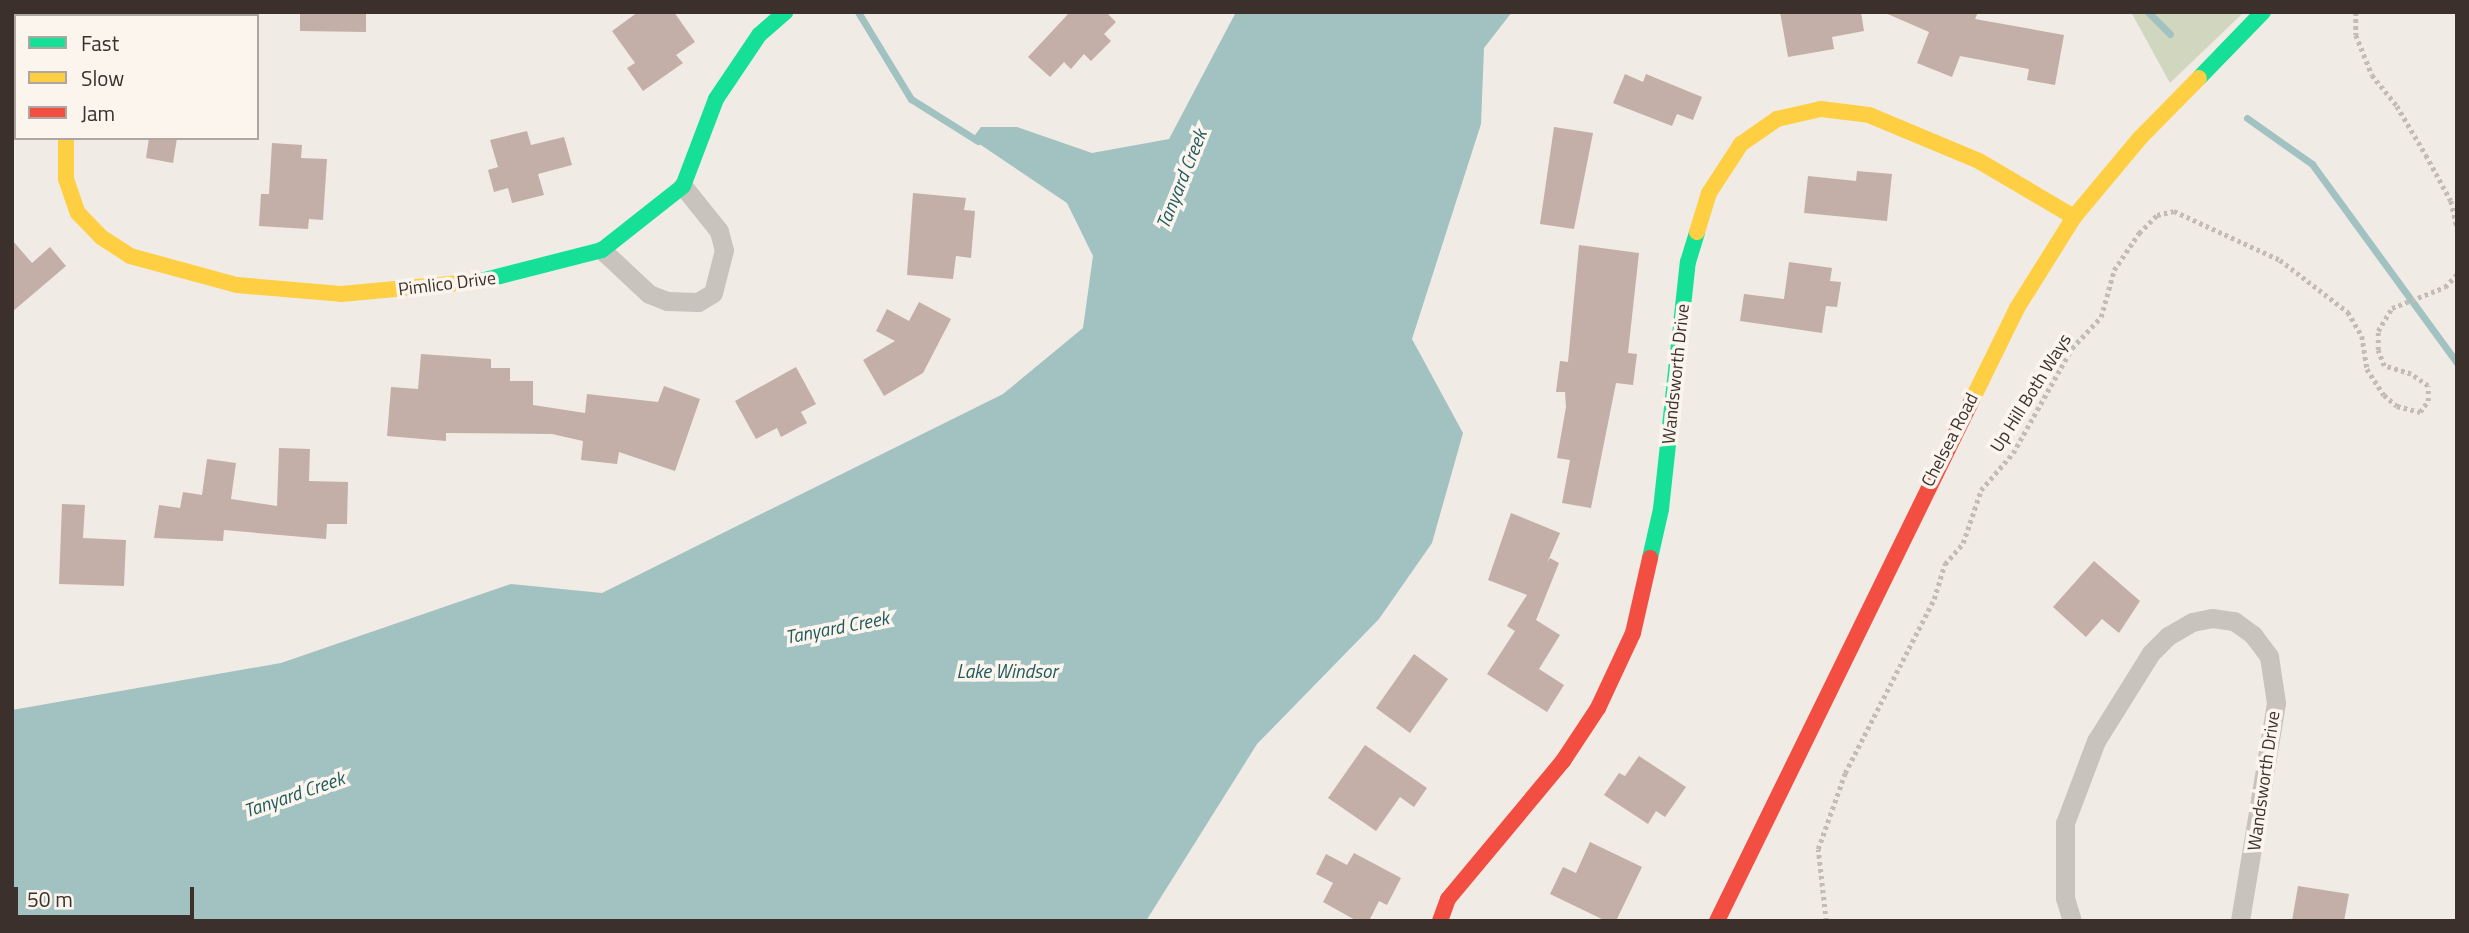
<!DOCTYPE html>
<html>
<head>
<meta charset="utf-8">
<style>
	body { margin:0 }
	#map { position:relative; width:2469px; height:933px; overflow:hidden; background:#f0ebe5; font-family:"Titillium Web",sans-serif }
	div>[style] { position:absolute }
	.green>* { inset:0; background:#d1d6bf }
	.water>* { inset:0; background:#a1c2c1 }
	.stream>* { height:7px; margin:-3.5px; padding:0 3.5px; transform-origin:3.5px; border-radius:3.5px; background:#a1c2c1 }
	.building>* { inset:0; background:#c3afa7 }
	.path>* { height:4.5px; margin-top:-2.25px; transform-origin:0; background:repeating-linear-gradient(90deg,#c2bbb6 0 3.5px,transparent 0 7px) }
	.street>* { height:19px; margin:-9.5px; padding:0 9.5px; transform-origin:9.5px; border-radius:9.5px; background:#c9c3be }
	.fast>* { height:16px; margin:-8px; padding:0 8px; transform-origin:8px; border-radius:8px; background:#16e098 }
	.slow>* { height:16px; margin:-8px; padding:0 8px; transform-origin:8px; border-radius:8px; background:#ffcf43 }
	.jam>* { height:16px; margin:-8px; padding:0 8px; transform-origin:8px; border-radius:8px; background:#f24e42 }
	span { translate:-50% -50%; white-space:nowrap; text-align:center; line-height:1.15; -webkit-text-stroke:7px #fbf5ee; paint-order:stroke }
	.street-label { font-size:18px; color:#3b302b }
	.water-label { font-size:19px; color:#1f5a5e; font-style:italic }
	.frame { position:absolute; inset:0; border:14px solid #3b302b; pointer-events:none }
	.legend { position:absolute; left:14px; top:14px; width:245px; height:126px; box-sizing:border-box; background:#fbf5ee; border:2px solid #aea6a0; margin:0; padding:9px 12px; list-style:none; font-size:21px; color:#3b302b }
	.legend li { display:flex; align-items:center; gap:14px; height:35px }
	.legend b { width:35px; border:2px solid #aea6a0 }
	.scale { position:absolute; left:14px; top:887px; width:180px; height:32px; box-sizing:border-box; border:4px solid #3b302b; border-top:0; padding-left:9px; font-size:21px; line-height:24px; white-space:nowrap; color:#3b302b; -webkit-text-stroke:5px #fbf5ee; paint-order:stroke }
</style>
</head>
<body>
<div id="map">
	<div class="green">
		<div style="clip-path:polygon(2131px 12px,2244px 12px,2170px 83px)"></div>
	</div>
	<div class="water">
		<div style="clip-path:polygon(1236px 12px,1512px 12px,1484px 48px,1481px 124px,1412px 339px,1463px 433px,1432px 543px,1379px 619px,1257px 744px,1146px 921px,12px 921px,12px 710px,281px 663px,511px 584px,602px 593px,1003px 394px,1083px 328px,1093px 256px,1067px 203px,972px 139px,981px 127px,1017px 127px,1092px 153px,1169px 139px)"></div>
	</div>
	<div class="stream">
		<div style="left:858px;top:12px;width:102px;rotate:58.7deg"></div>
		<div style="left:911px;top:99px;width:79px;rotate:32.1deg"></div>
		<div style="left:2148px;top:12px;width:31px;rotate:45deg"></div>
		<div style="left:2247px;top:118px;width:80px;rotate:35.3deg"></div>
		<div style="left:2312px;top:164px;width:246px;rotate:53.9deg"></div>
	</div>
	<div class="building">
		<div style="clip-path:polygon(300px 12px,366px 12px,366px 32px,300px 31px)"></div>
		<div style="clip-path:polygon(638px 12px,674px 12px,695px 42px,676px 55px,683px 63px,643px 91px,627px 68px,635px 63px,612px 31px)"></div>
		<div style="clip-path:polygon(1070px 12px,1106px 12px,1116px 22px,1104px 34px,1111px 41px,1091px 61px,1084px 54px,1071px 69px,1064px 62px,1050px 77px,1028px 57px)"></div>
		<div style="clip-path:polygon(1780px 12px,1861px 12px,1864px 31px,1832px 37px,1834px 49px,1788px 57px)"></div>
		<div style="clip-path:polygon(1883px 12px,1978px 12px,1975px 19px,2064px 35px,2055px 85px,2027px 80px,2029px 69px,1960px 56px,1952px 77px,1917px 63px,1929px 32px)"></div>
		<div style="clip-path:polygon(1625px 74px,1643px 82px,1646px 74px,1702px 97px,1693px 120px,1677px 114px,1672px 126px,1613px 103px)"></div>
		<div style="clip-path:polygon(1554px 127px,1593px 133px,1574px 229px,1540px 224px)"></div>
		<div style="clip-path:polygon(527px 131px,531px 145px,564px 137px,572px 165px,538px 174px,544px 195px,512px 203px,508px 188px,494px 192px,488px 170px,498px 167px,490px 140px)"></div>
		<div style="clip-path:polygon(149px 138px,177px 138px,173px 163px,146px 158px)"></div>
		<div style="clip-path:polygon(272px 143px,302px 145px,301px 158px,327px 159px,323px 220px,309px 219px,308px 229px,259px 226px,261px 194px,269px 194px)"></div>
		<div style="clip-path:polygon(1857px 171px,1892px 174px,1887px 221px,1804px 213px,1808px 176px,1856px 181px)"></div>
		<div style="clip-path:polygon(913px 193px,966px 198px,964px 210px,975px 211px,971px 258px,956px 256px,953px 279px,907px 275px)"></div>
		<div style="clip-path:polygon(12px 240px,32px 263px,50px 247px,66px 266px,12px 312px)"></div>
		<div style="clip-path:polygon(1579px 245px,1639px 253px,1628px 353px,1637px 354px,1633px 385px,1616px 383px,1591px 508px,1562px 503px,1570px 460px,1557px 458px,1566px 407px,1565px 392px,1556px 392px,1560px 361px,1568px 362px)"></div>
		<div style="clip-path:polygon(1789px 262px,1832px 268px,1830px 281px,1841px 282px,1837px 307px,1826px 306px,1822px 333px,1740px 321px,1744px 294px,1784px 299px)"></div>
		<div style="clip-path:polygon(919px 302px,951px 319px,923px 373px,884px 396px,863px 360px,895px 341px,876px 331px,887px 309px,909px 321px)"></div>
		<div style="clip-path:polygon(421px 354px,491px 359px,491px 368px,510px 368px,510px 381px,533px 381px,533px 405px,585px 413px,587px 394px,658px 402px,664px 386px,700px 399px,675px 471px,619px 452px,617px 464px,581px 460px,583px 441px,552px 434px,446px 433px,446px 441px,387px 436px,391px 387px,418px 389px)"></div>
		<div style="clip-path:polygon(796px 367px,816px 404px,801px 412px,807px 423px,781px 437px,777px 428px,756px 439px,735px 401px)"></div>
		<div style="clip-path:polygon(279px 448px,310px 449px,309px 481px,348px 482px,347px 524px,327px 524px,326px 539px,224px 530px,223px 541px,154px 538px,159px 505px,180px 508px,183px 492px,202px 495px,207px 459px,236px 463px,231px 499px,277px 506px)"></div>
		<div style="clip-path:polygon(62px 504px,85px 505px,83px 538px,126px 540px,124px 586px,59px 584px)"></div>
		<div style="clip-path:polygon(1511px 513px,1560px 533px,1547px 563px,1550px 558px,1559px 563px,1536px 620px,1560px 635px,1539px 669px,1564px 685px,1547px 712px,1487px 674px,1515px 631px,1507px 626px,1527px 595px,1488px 580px)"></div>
		<div style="clip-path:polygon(2094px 561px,2140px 601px,2119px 633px,2102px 619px,2086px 637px,2053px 607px)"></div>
		<div style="clip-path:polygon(1414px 654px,1448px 679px,1410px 733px,1376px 708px)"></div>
		<div style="clip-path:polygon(1365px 745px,1427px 788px,1414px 807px,1400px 797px,1376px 831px,1328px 798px)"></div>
		<div style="clip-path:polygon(1639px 756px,1686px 787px,1665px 817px,1656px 811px,1648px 824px,1604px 795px,1619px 773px,1625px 776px)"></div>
		<div style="clip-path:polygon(1590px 842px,1642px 867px,1616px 921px,1606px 921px,1550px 894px,1563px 867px,1576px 873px)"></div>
		<div style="clip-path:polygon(1354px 853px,1401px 878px,1387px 905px,1379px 901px,1369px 921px,1357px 921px,1323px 902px,1333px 883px,1316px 874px,1326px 854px,1347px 865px)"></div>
		<div style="clip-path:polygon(2298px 886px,2349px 894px,2344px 921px,2292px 921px)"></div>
	</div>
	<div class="path">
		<div style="left:2356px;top:12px;width:23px;rotate:90deg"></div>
		<div style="left:2356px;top:35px;width:43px;rotate:68.2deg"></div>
		<div style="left:2372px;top:75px;width:40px;rotate:51deg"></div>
		<div style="left:2397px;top:106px;width:57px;rotate:59.4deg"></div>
		<div style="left:2426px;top:155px;width:52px;rotate:61.5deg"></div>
		<div style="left:2451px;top:201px;width:28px;rotate:77deg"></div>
		<div style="left:1826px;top:921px;width:72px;rotate:-96.3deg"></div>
		<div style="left:1818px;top:849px;width:81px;rotate:-70.4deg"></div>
		<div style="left:1845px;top:773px;width:195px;rotate:-62.9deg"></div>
		<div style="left:1934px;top:599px;width:37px;rotate:-73deg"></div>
		<div style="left:1945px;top:564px;width:28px;rotate:-49deg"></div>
		<div style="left:1963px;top:543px;width:56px;rotate:-71.2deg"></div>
		<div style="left:1981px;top:490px;width:49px;rotate:-49.1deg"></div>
		<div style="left:2013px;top:453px;width:120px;rotate:-60.7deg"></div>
		<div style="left:2072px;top:348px;width:42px;rotate:-46.9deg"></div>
		<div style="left:2101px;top:317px;width:49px;rotate:-74.5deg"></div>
		<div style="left:2114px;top:270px;width:45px;rotate:-56deg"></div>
		<div style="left:2139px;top:233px;width:25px;rotate:-45deg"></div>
		<div style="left:2157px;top:215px;width:17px;rotate:-13deg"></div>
		<div style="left:2174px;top:211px;width:117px;rotate:24.8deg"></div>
		<div style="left:2280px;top:260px;width:86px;rotate:37.4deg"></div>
		<div style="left:2348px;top:312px;width:28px;rotate:60deg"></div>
		<div style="left:2362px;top:336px;width:33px;rotate:81deg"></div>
		<div style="left:2367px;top:369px;width:31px;rotate:57deg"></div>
		<div style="left:2384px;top:395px;width:17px;rotate:40deg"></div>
		<div style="left:2397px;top:406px;width:24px;rotate:15deg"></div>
		<div style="left:2420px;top:412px;width:14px;rotate:-54deg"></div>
		<div style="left:2428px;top:401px;width:15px;rotate:-90deg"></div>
		<div style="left:2428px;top:386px;width:21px;rotate:-145deg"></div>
		<div style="left:2411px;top:374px;width:28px;rotate:-163deg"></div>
		<div style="left:2384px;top:366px;width:17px;rotate:-111deg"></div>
		<div style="left:2378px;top:350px;width:19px;rotate:-90deg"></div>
		<div style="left:2378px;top:331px;width:27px;rotate:-59deg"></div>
		<div style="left:2392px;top:308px;width:57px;rotate:-21.6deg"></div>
		<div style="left:2445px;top:287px;width:18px;rotate:-47deg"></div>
	</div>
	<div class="street">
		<div style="left:90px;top:16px;width:4px;rotate:-76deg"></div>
		<div style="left:602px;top:250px;width:64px;rotate:43.1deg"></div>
		<div style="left:649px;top:294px;width:19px;rotate:21deg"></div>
		<div style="left:667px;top:301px;width:31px;rotate:2deg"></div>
		<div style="left:698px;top:302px;width:17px;rotate:-31deg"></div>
		<div style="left:713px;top:293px;width:44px;rotate:-75.7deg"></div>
		<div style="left:724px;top:250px;width:20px;rotate:-105deg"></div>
		<div style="left:719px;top:231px;width:58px;rotate:-128.7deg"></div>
		<div style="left:2072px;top:921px;width:24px;rotate:-107deg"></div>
		<div style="left:2065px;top:898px;width:75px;rotate:-90deg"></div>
		<div style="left:2065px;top:823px;width:88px;rotate:-69.3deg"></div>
		<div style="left:2096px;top:741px;width:104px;rotate:-58deg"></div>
		<div style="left:2151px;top:653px;width:24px;rotate:-45deg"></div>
		<div style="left:2168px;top:636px;width:28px;rotate:-30deg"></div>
		<div style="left:2192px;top:622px;width:20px;rotate:-11deg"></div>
		<div style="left:2212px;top:618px;width:22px;rotate:8deg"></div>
		<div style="left:2234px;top:621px;width:24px;rotate:36deg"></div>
		<div style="left:2253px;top:635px;width:26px;rotate:53deg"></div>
		<div style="left:2269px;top:656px;width:48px;rotate:81.5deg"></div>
		<div style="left:2276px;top:703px;width:221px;rotate:99.4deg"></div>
	</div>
	<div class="fast">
		<div style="left:2199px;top:78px;width:92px;rotate:-45.9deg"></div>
		<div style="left:481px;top:281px;width:125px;rotate:-14.4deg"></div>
		<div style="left:602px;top:250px;width:103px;rotate:-38.3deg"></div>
		<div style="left:683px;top:186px;width:93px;rotate:-69.2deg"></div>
		<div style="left:716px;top:99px;width:77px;rotate:-56.1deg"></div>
		<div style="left:759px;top:35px;width:35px;rotate:-41deg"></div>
		<div style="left:1650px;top:558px;width:50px;rotate:-77.3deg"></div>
		<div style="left:1661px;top:509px;width:248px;rotate:-83.8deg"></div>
		<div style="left:1688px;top:262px;width:31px;rotate:-73deg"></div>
	</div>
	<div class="slow">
		<div style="left:66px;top:138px;width:41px;rotate:90deg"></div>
		<div style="left:66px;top:179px;width:36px;rotate:71deg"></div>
		<div style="left:78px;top:213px;width:33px;rotate:46deg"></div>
		<div style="left:101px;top:237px;width:35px;rotate:33deg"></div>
		<div style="left:130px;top:256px;width:111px;rotate:15.2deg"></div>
		<div style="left:237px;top:285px;width:104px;rotate:4.9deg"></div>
		<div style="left:341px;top:294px;width:141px;rotate:-5.3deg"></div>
		<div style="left:1697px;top:232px;width:41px;rotate:-72.9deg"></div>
		<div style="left:1709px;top:193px;width:59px;rotate:-56.9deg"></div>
		<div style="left:1741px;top:144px;width:44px;rotate:-34.8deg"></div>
		<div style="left:1777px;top:119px;width:45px;rotate:-12.8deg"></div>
		<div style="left:1821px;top:109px;width:48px;rotate:7.1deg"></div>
		<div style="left:1869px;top:115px;width:119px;rotate:22.7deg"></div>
		<div style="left:1979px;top:161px;width:110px;rotate:30.5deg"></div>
		<div style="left:1972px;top:400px;width:102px;rotate:-63.9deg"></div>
		<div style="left:2017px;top:308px;width:107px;rotate:-57.9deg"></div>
		<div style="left:2074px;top:217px;width:103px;rotate:-50.1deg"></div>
		<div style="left:2140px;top:138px;width:84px;rotate:-45.5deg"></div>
	</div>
	<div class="jam">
		<div style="left:1440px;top:921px;width:23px;rotate:-70deg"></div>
		<div style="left:1448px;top:899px;width:180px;rotate:-50.2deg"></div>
		<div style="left:1563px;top:761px;width:64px;rotate:-56.6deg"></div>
		<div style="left:1598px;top:708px;width:83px;rotate:-65deg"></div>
		<div style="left:1633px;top:633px;width:77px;rotate:-77.2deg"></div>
		<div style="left:1717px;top:921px;width:580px;rotate:-63.92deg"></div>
	</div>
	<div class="street-label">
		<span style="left:447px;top:284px;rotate:-7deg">Pimlico Drive</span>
		<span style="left:1676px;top:374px;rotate:-84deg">Wandsworth Drive</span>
		<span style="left:2031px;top:393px;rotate:-58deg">Up Hill Both Ways</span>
		<span style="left:1950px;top:440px;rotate:-63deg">Chelsea Road</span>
		<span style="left:2264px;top:781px;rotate:-82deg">Wandsworth Drive</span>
	</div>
	<div class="water-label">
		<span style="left:1181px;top:179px;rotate:-68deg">Tanyard Creek</span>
		<span style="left:837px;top:627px;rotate:-11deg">Tanyard Creek</span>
		<span style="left:1007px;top:671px">Lake Windsor</span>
		<span style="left:294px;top:794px;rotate:-19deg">Tanyard Creek</span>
	</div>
	<div class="frame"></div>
	<ul class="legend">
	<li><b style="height:9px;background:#16e098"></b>Fast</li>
	<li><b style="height:9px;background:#ffcf43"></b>Slow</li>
	<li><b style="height:9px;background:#f24e42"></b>Jam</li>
	</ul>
	<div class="scale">50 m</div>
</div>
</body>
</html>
